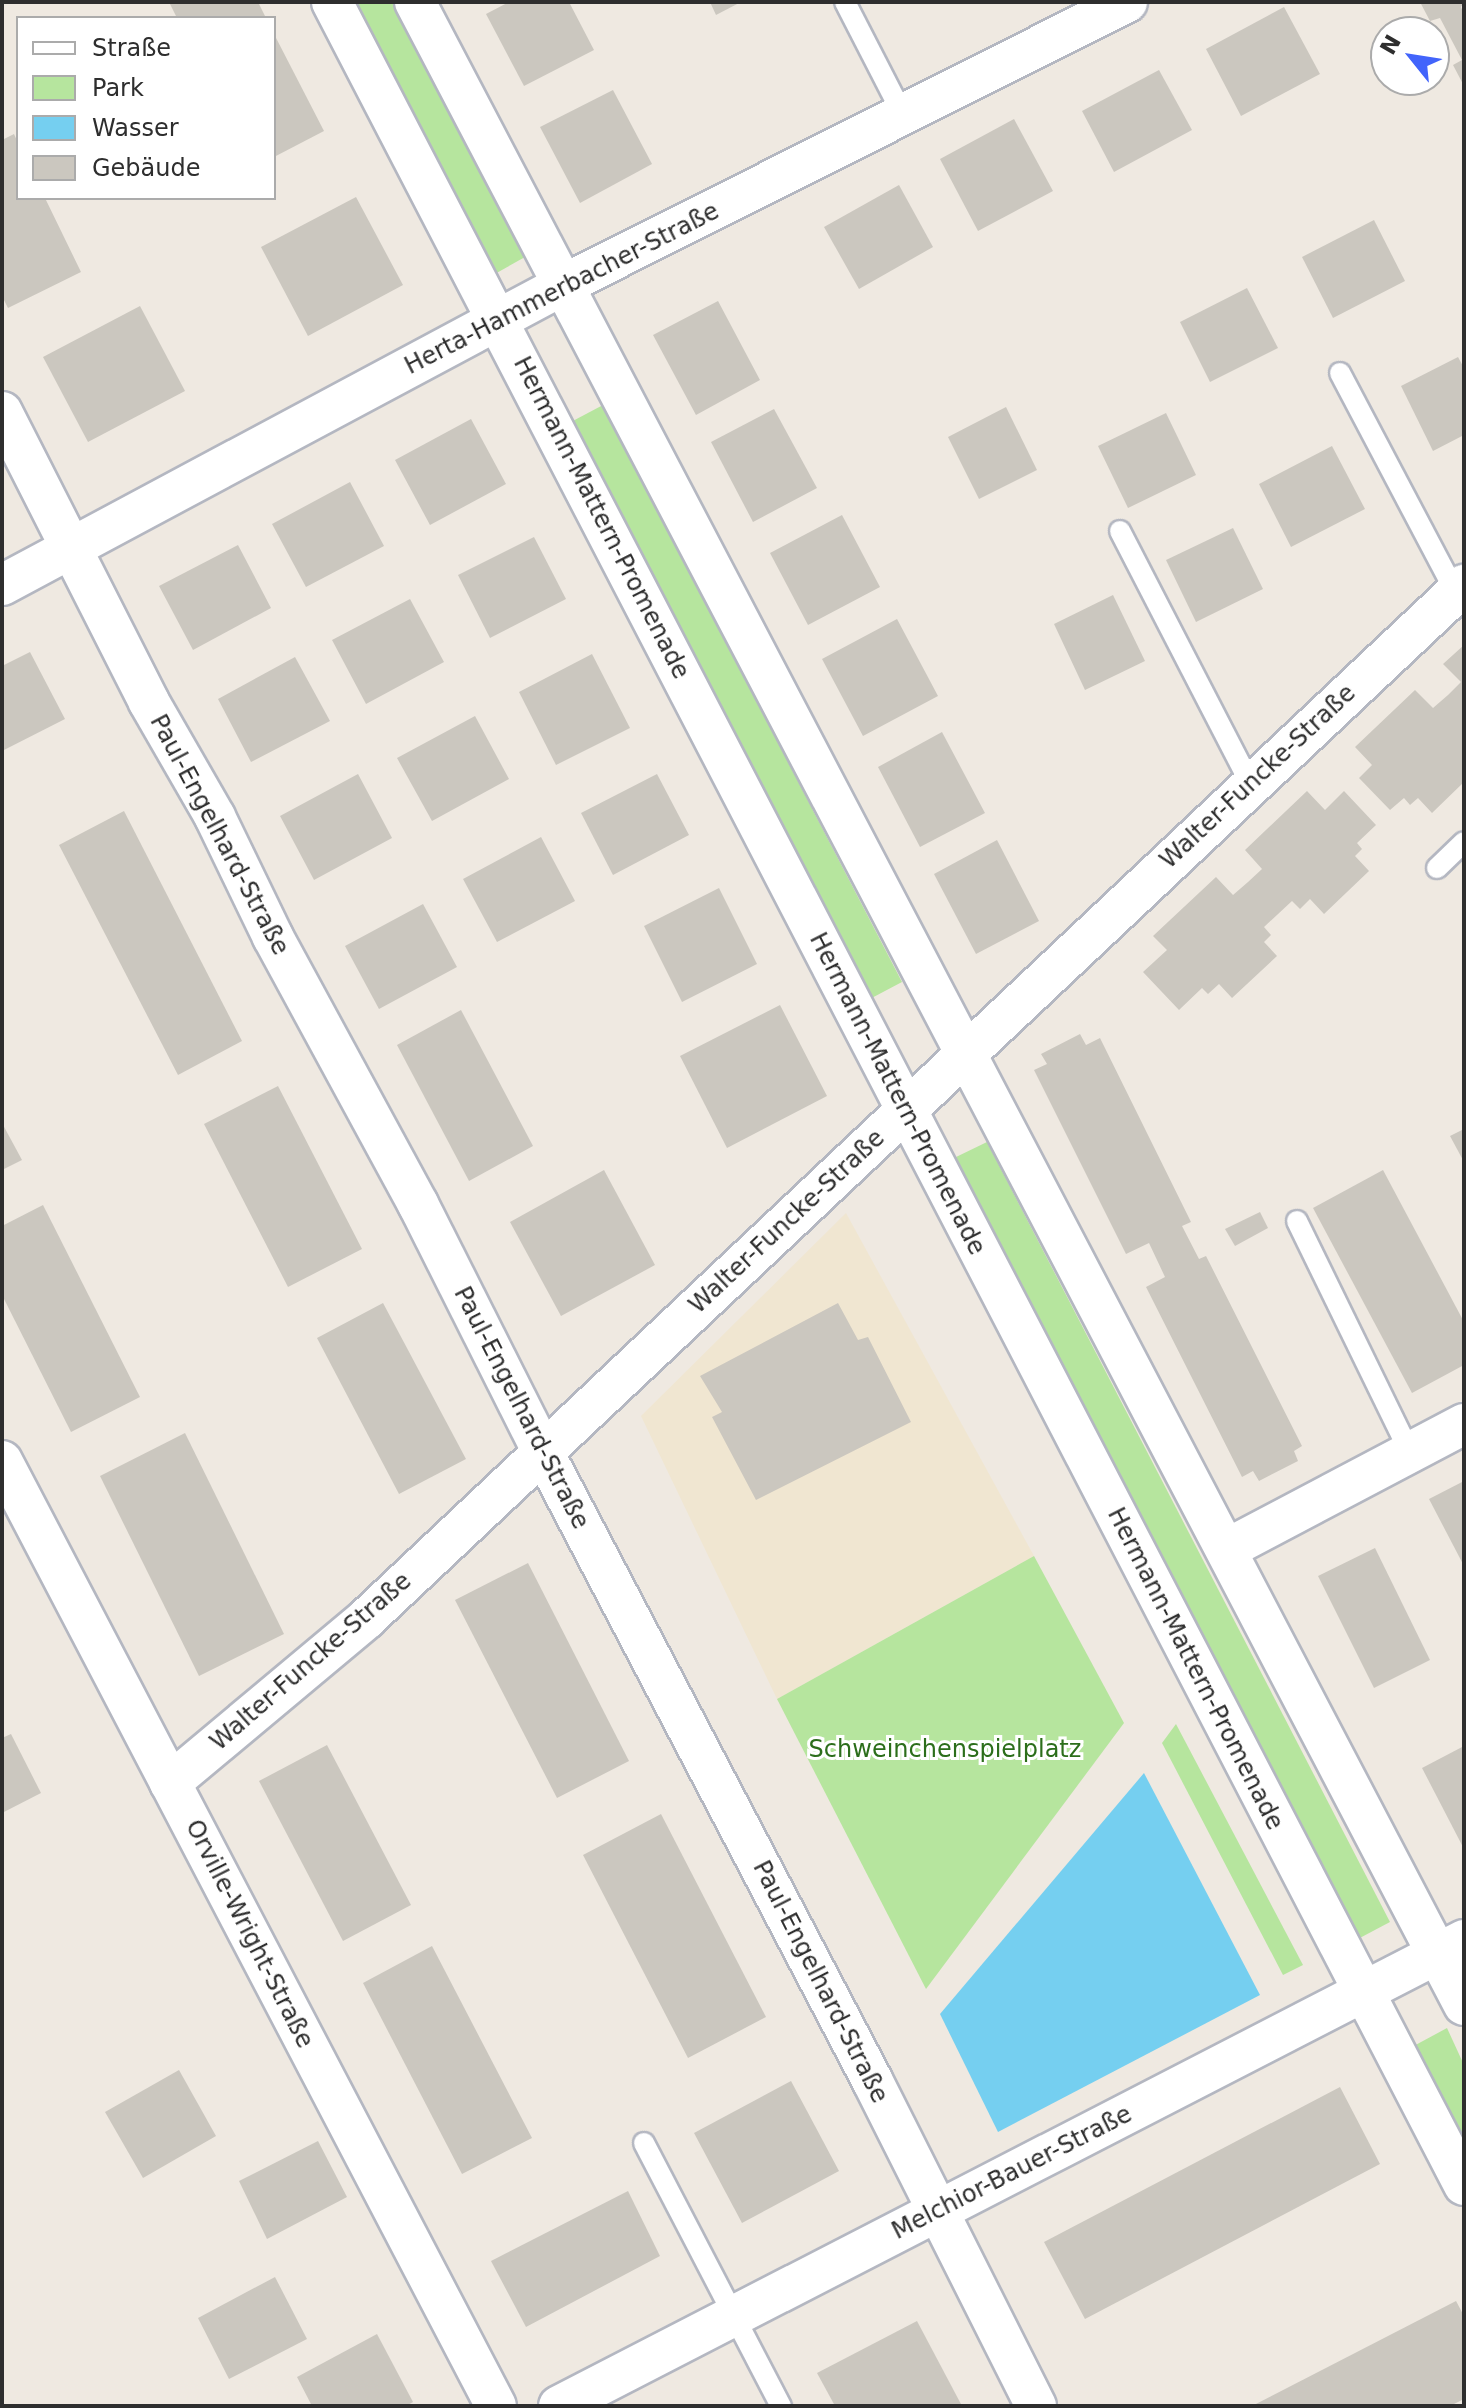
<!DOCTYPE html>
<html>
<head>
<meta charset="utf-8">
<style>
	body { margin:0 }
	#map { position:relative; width:1466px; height:2408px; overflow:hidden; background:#efe9e1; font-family:"DejaVu Sans",sans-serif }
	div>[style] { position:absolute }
	.education>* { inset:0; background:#f0e6d1 }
	.green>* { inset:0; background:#b6e59e }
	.water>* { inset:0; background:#75cff0 }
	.building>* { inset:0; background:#cbc7bf }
	.roads { filter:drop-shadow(2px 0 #b4b7c1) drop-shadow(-2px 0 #b4b7c1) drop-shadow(0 2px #b4b7c1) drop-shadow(0 -2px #b4b7c1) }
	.service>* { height:20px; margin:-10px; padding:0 10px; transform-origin:10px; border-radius:10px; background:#fff }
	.minor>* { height:40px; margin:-20px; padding:0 20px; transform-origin:20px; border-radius:20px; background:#fff }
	span { translate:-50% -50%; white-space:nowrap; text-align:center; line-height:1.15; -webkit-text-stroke:6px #fff; paint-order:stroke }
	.street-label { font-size:24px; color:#2e2e2e }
	.park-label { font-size:24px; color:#2c6e1b }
	.frame { position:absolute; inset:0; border:4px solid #2e2e2e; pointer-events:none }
	.legend { position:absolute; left:16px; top:16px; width:260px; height:184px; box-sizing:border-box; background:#fff; border:2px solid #ababab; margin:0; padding:10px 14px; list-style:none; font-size:24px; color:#2e2e2e }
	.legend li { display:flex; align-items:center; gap:16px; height:40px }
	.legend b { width:40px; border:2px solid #ababab }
	.north { position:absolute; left:1370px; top:16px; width:80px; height:80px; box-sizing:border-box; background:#fff; border:2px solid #ababab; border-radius:50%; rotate:300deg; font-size:22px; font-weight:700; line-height:32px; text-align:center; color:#2e2e2e }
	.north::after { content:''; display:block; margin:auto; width:28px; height:36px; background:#4264fb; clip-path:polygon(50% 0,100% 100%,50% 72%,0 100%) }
</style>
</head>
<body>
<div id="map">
	<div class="education">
		<div style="clip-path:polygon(846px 1213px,1034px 1556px,777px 1699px,641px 1416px)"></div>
	</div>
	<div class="green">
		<div style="clip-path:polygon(349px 2px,393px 2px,525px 257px,493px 275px)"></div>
		<div style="clip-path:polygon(603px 405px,902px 982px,866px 1001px,569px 423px)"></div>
		<div style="clip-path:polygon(987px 1142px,1390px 1922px,1356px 1940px,954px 1158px)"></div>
		<div style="clip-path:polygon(1034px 1556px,1124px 1723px,926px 1989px,777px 1699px)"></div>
		<div style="clip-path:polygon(1176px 1724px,1303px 1965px,1283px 1975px,1162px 1743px)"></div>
		<div style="clip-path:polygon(1447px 2028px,1464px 2065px,1464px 2150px,1410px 2048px)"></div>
	</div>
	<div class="water">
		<div style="clip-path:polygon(1144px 1773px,1260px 1995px,998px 2132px,940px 2014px)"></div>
	</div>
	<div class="building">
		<div style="clip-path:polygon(169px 2px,258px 2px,266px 18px,177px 18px)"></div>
		<div style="clip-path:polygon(509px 2px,569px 2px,594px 50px,524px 86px,486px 14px)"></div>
		<div style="clip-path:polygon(710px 2px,741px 2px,716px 15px)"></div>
		<div style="clip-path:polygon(1420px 2px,1464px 2px,1461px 7px,1464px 14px,1464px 86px,1453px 65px,1462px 60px,1440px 18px,1430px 21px)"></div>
		<div style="clip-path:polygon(1284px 7px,1320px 74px,1241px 116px,1206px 49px)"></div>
		<div style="clip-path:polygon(274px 34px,324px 131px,274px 157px)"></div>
		<div style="clip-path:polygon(1159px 70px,1192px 130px,1114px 172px,1082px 111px)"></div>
		<div style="clip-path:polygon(613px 90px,652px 164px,580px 203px,540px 127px)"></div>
		<div style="clip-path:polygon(1014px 119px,1053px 191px,978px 231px,940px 159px)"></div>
		<div style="clip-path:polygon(14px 134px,18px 143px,18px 198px,45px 198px,81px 272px,8px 308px,2px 296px,2px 140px)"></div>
		<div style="clip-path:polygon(899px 185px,933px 247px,859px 289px,824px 227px)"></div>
		<div style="clip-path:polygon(356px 197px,403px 285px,308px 336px,261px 247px)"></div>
		<div style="clip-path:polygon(1374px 220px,1405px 281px,1333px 318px,1302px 257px)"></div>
		<div style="clip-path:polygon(1247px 288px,1278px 348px,1210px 382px,1180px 322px)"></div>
		<div style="clip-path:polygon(718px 301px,760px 380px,696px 415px,653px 335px)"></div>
		<div style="clip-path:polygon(140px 306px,185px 391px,88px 442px,43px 357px)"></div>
		<div style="clip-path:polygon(1458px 357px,1464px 368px,1464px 435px,1433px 451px,1401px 386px)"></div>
		<div style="clip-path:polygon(1006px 407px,1037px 470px,979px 499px,948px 437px)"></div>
		<div style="clip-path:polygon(774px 409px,817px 488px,753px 522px,711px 442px)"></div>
		<div style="clip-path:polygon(1166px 413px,1196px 475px,1128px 508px,1098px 446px)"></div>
		<div style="clip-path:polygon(471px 419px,506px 484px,430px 525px,395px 460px)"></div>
		<div style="clip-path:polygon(1332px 446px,1365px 509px,1291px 547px,1259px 484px)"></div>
		<div style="clip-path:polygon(350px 482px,384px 546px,306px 587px,272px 524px)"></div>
		<div style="clip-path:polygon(842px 515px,880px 587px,808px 625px,770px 553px)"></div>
		<div style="clip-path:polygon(1233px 528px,1263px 589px,1196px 622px,1166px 560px)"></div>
		<div style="clip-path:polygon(534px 537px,566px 599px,490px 638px,458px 575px)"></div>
		<div style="clip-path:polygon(238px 545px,271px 608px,193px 650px,159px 586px)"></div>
		<div style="clip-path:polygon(1113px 595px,1145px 661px,1085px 690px,1054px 624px)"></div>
		<div style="clip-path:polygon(410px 599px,444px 662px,366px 704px,332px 640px)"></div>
		<div style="clip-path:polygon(897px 619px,938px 696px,863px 736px,822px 659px)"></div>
		<div style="clip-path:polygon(1464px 645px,1464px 782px,1432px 813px,1418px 798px,1410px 805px,1404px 798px,1390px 810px,1359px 778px,1372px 765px,1355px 747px,1415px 690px,1433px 708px,1448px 695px,1461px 682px,1443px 664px)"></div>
		<div style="clip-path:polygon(30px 652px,65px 719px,2px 751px,2px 666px)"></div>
		<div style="clip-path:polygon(592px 654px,630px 728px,556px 765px,519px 692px)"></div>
		<div style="clip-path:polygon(295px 657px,330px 721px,251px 762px,218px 699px)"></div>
		<div style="clip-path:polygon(475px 716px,509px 779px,432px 821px,397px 758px)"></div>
		<div style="clip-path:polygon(942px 732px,985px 813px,920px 847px,878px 767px)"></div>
		<div style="clip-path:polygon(358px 774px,392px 838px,314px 880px,280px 816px)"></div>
		<div style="clip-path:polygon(657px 774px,689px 835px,613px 875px,581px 813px)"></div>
		<div style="clip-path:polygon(1307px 791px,1325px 810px,1344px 791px,1376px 825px,1357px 843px,1362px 849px,1355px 856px,1369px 871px,1324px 914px,1310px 899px,1300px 909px,1292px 901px,1264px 927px,1271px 935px,1264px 942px,1277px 956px,1232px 998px,1219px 984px,1208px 994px,1202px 988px,1179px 1010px,1143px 972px,1167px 950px,1153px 936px,1216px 877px,1233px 895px,1248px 882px,1262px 869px,1245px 850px)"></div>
		<div style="clip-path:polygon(124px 811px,242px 1041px,178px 1075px,59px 845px)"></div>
		<div style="clip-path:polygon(541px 837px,575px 901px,497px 942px,463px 879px)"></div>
		<div style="clip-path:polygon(997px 840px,1039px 921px,976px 954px,934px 874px)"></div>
		<div style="clip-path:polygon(719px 888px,757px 964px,682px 1002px,644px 926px)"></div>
		<div style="clip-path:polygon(423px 904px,457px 967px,379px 1009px,345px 946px)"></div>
		<div style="clip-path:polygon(780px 1005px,827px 1096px,727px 1148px,680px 1056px)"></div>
		<div style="clip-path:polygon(461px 1010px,533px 1146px,469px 1181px,397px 1045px)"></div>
		<div style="clip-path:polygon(1080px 1034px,1086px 1045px,1100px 1038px,1191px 1222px,1182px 1226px,1199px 1259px,1206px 1256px,1302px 1446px,1294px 1451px,1298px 1461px,1259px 1481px,1253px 1471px,1242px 1477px,1146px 1287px,1165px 1277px,1149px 1243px,1126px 1254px,1034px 1070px,1047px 1064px,1041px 1054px)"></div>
		<div style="clip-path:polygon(278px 1086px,362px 1249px,288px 1287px,204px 1124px)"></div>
		<div style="clip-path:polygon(2px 1123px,22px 1160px,2px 1170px)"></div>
		<div style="clip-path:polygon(1464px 1129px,1464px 1162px,1450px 1136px)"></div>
		<div style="clip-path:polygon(604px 1170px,655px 1265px,561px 1316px,510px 1222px)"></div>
		<div style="clip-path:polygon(1383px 1170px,1464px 1322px,1464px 1365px,1412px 1393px,1313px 1208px)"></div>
		<div style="clip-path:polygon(43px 1205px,140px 1397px,71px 1432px,2px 1295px,2px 1226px)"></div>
		<div style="clip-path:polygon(1260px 1212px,1268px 1228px,1235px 1246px,1225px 1229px)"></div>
		<div style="clip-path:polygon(383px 1303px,466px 1459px,399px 1494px,317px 1338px)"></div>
		<div style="clip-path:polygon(838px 1303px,858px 1340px,868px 1337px,911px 1422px,756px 1500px,712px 1417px,722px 1412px,700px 1376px)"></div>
		<div style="clip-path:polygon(185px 1433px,284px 1634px,199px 1676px,100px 1476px)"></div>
		<div style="clip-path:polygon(1464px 1481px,1464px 1566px,1429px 1499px)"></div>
		<div style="clip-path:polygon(1375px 1548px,1430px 1660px,1374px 1688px,1318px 1576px)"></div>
		<div style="clip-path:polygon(528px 1563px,629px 1761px,557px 1798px,455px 1600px)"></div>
		<div style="clip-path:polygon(11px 1734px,41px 1793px,2px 1813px,2px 1738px)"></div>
		<div style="clip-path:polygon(327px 1745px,411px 1905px,343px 1941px,259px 1781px)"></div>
		<div style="clip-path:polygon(1464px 1746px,1464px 1849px,1422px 1768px)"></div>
		<div style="clip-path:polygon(661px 1814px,766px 2017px,688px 2058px,583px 1855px)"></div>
		<div style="clip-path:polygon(432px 1946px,532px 2138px,462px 2174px,363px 1983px)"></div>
		<div style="clip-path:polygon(179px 2070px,216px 2136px,143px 2178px,105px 2112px)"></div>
		<div style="clip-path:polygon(791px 2081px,839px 2171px,742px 2223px,694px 2133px)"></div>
		<div style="clip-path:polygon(1340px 2087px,1380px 2164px,1085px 2319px,1044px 2242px)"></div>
		<div style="clip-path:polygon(318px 2141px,347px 2197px,267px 2239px,239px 2181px)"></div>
		<div style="clip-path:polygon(628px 2191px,660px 2256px,526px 2327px,491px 2261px)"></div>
		<div style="clip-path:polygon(275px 2277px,307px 2339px,229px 2379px,198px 2318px)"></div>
		<div style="clip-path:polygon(1456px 2301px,1464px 2316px,1464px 2399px,1450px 2406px,1252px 2406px)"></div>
		<div style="clip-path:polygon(917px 2321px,962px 2406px,835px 2406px,817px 2373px)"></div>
		<div style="clip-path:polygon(377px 2334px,413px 2402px,406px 2406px,312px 2406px,297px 2377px)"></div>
	</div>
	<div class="roads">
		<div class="service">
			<div style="left:845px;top:2px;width:129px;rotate:62.8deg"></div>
			<div style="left:1340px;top:373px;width:249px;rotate:62.2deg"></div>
			<div style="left:1120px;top:531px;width:284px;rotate:62.7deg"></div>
			<div style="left:1437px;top:868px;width:37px;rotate:-44deg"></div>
			<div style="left:1297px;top:1221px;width:258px;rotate:64deg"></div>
			<div style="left:644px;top:2143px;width:297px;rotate:62.5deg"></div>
		</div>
		<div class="minor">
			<div style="left:332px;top:2px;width:2459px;rotate:62.59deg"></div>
			<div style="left:415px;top:2px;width:2261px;rotate:62.36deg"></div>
			<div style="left:2px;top:412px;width:325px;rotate:63.1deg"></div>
			<div style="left:149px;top:702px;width:133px;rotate:60.1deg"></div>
			<div style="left:215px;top:817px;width:133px;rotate:64.2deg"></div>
			<div style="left:273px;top:937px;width:304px;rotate:61.5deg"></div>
			<div style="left:418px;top:1204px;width:278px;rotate:63.3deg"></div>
			<div style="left:543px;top:1452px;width:709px;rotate:62.35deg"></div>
			<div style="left:872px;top:2080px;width:365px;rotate:63.3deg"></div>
			<div style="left:2px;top:585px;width:636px;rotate:-28.14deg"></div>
			<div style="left:563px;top:285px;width:631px;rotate:-26.65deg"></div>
			<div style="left:2px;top:1461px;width:1066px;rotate:62.4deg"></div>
			<div style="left:1227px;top:1549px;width:268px;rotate:-27.8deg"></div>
			<div style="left:170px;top:1783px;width:257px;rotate:-39.9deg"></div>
			<div style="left:367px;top:1618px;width:1507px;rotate:-43.28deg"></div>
			<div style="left:559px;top:2406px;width:1018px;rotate:-27.24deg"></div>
		</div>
	</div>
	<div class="street-label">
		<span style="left:562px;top:289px;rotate:-27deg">Herta-Hammerbacher-Straße</span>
		<span style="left:601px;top:518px;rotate:63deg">Hermann-Mattern-Promenade</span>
		<span style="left:1258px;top:777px;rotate:-43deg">Walter-Funcke-Straße</span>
		<span style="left:219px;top:835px;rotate:62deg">Paul-Engelhard-Straße</span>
		<span style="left:897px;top:1094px;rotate:63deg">Hermann-Mattern-Promenade</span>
		<span style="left:787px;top:1222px;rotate:-43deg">Walter-Funcke-Straße</span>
		<span style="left:521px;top:1408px;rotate:63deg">Paul-Engelhard-Straße</span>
		<span style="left:311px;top:1662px;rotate:-41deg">Walter-Funcke-Straße</span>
		<span style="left:1195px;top:1669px;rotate:63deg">Hermann-Mattern-Promenade</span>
		<span style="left:249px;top:1934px;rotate:63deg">Orville-Wright-Straße</span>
		<span style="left:820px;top:1982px;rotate:63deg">Paul-Engelhard-Straße</span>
		<span style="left:1012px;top:2173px;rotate:-27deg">Melchior-Bauer-Straße</span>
	</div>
	<div class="park-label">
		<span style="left:945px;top:1750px">Schweinchenspielplatz</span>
	</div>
	<div class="frame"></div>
	<ul class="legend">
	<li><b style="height:10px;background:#fff"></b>Straße</li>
	<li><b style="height:22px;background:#b6e59e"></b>Park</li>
	<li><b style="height:22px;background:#75cff0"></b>Wasser</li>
	<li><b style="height:22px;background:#cbc7bf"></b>Gebäude</li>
	</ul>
	<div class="north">N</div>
</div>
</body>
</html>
